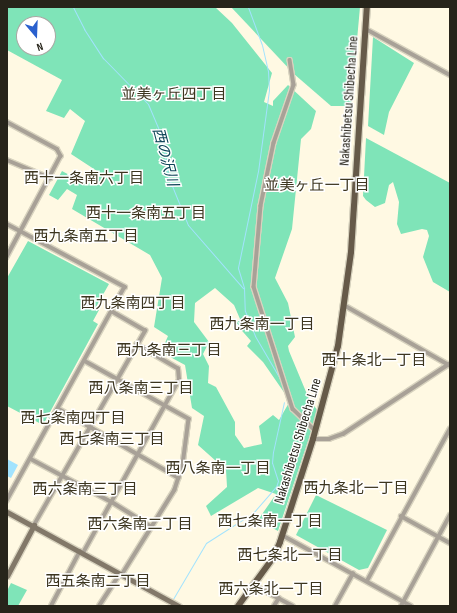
<!DOCTYPE html>
<html>
<head>
<meta charset="utf-8">
<style>
	body { margin:0 }
	#map { position:relative; width:457px; height:613px; overflow:hidden; background:#fff9e3; font-family:"Sofia Sans Condensed","Noto Sans JP",sans-serif }
	div>[style] { position:absolute }
	.green>* { inset:0; background:#7fe4b8 }
	.water>* { inset:0; background:#a2e3fe }
	.stream>* { height:1px; margin:-0.5px; padding:0 0.5px; transform-origin:0.5px; border-radius:0.5px; background:#a2e3fe }
	.roads { filter:drop-shadow(1px 0 #d8d3bf) drop-shadow(-1px 0 #d8d3bf) drop-shadow(0 1px #d8d3bf) drop-shadow(0 -1px #d8d3bf) }
	.street>* { height:3.5px; margin:-1.75px; padding:0 1.75px; transform-origin:1.75px; border-radius:1.75px; background:#a8a197 }
	.secondary>* { height:5px; margin:-2.5px; padding:0 2.5px; transform-origin:2.5px; border-radius:2.5px; background:#827869 }
	.primary>* { height:6px; margin:-3px; padding:0 3px; transform-origin:3px; border-radius:3px; background:#665a49 }
	span { translate:-50% -50%; white-space:nowrap; text-align:center; line-height:1.15; -webkit-text-stroke:3px #fff; paint-order:stroke }
	.street-label { font-size:14px; color:#27241a }
	.neighbourhood-label { font-size:15px; color:#3c351f }
	.water-label { font-size:15px; color:#0e4557; font-style:italic }
	.frame { position:absolute; inset:0; border:8px solid #27241a; pointer-events:none }
	.north { position:absolute; left:16px; top:16px; width:40px; height:40px; box-sizing:border-box; background:#fff; border:1px solid #a9a7a3; border-radius:50%; rotate:161deg; font-size:11px; font-weight:700; line-height:16px; text-align:center; color:#27241a }
	.north::after { content:''; display:block; margin:auto; width:14px; height:18px; background:#2a60ce; clip-path:polygon(50% 0,100% 100%,50% 72%,0 100%) }
</style>
</head>
<body>
<div id="map">
	<div class="green">
		<div style="clip-path:polygon(evenodd,7px 7px,215px 7px,232px 23px,272px 73px,264px 102px,273px 106px,273px 101px,288px 85px,316px 111px,311px 129px,301px 139px,292px 229px,275px 278px,288px 303px,295px 337px,288px 346px,289px 351px,309px 399px,318px 411px,278px 531px,258px 520px,276px 494px,258px 488px,211px 516px,206px 506px,227px 487px,226px 470px,198px 445px,204px 416px,192px 408px,185px 365px,161px 352px,168px 336px,154px 327px,162px 278px,150px 255px,72px 209px,77px 195px,67px 189px,58px 200px,49px 195px,62px 171px,88px 185px,97px 171px,71px 154px,85px 121px,70px 109px,64px 118px,46px 111px,62px 80px,7px 50px,7px 7px,24px 24px,48px 24px,48px 48px,24px 48px,24px 24px,7px 7px,215px 288px,234px 305px,240px 319px,236px 324px,251px 341px,247px 346px,263px 362px,290px 401px,279px 420px,273px 415px,259px 426px,262px 444px,244px 448px,235px 435px,235px 422px,216px 387px,208px 383px,209px 366px,203px 354px,209px 342px,194px 322px,195px 303px,215px 288px)"></div>
		<div style="clip-path:polygon(231px 7px,360px 7px,351px 106px,331px 106px,294px 74px)"></div>
		<div style="clip-path:polygon(373px 37px,414px 63px,389px 112px,384px 135px,368px 126px)"></div>
		<div style="clip-path:polygon(366px 138px,450px 183px,450px 292px,433px 282px,423px 257px,429px 236px,427px 230px,422px 229px,401px 234px,397px 224px,399px 202px,393px 182px,389px 185px,385px 203px,375px 207px,366px 200px,363px 196px)"></div>
		<div style="clip-path:polygon(28px 241px,109px 284px,96px 307px,99px 310px,93px 321px,98px 324px,43px 425px,7px 406px,7px 278px)"></div>
		<div style="clip-path:polygon(316px 495px,387px 530px,368px 568px,359px 570px,296px 535px)"></div>
		<div style="clip-path:polygon(11px 583px,27px 590px,18px 606px,7px 606px,7px 591px)"></div>
	</div>
	<div class="water">
		<div style="clip-path:polygon(7px 459px,18px 465px,11px 478px,7px 476px)"></div>
	</div>
	<div class="stream">
		<div style="left:73px;top:7px;width:25px;rotate:63deg"></div>
		<div style="left:84px;top:29px;width:35px;rotate:57deg"></div>
		<div style="left:103px;top:58px;width:64px;rotate:45.6deg"></div>
		<div style="left:148px;top:104px;width:36px;rotate:67deg"></div>
		<div style="left:162px;top:137px;width:39px;rotate:81deg"></div>
		<div style="left:168px;top:176px;width:53px;rotate:67.8deg"></div>
		<div style="left:188px;top:225px;width:84px;rotate:48.9deg"></div>
		<div style="left:248px;top:7px;width:40px;rotate:69.8deg"></div>
		<div style="left:262px;top:45px;width:27px;rotate:77deg"></div>
		<div style="left:268px;top:71px;width:19px;rotate:87deg"></div>
		<div style="left:269px;top:90px;width:82px;rotate:97.7deg"></div>
		<div style="left:258px;top:171px;width:99px;rotate:101.7deg"></div>
		<div style="left:238px;top:268px;width:21px;rotate:73deg"></div>
		<div style="left:244px;top:288px;width:23px;rotate:88deg"></div>
		<div style="left:245px;top:311px;width:27px;rotate:68deg"></div>
		<div style="left:255px;top:336px;width:56px;rotate:59.7deg"></div>
		<div style="left:285px;top:389px;width:5px;rotate:90deg"></div>
		<div style="left:173px;top:599px;width:65px;rotate:-59.5deg"></div>
		<div style="left:206px;top:543px;width:56px;rotate:-32.6deg"></div>
		<div style="left:253px;top:513px;width:35px;rotate:-49deg"></div>
		<div style="left:276px;top:487px;width:6px;rotate:-72deg"></div>
		<div style="left:278px;top:481px;width:19px;rotate:-108deg"></div>
		<div style="left:272px;top:463px;width:11px;rotate:-85deg"></div>
		<div style="left:273px;top:452px;width:51px;rotate:-77.6deg"></div>
	</div>
	<div class="roads">
		<div class="street">
			<div style="left:366px;top:29px;width:96px;rotate:28.7deg"></div>
			<div style="left:290px;top:60px;width:25px;rotate:81deg"></div>
			<div style="left:294px;top:85px;width:61px;rotate:109deg"></div>
			<div style="left:274px;top:143px;width:64px;rotate:101.7deg"></div>
			<div style="left:261px;top:206px;width:81px;rotate:94.9deg"></div>
			<div style="left:254px;top:287px;width:128px;rotate:72.3deg"></div>
			<div style="left:293px;top:409px;width:30px;rotate:44deg"></div>
			<div style="left:7px;top:122px;width:57px;rotate:28.4deg"></div>
			<div style="left:57px;top:149px;width:8px;rotate:60deg"></div>
			<div style="left:61px;top:156px;width:115px;rotate:118.1deg"></div>
			<div style="left:7px;top:160px;width:47px;rotate:22.7deg"></div>
			<div style="left:7px;top:224px;width:134px;rotate:28.1deg"></div>
			<div style="left:125px;top:287px;width:244px;rotate:118.9deg"></div>
			<div style="left:344px;top:305px;width:121px;rotate:29.7deg"></div>
			<div style="left:85px;top:361px;width:119px;rotate:29.1deg"></div>
			<div style="left:189px;top:419px;width:46px;rotate:97.4deg"></div>
			<div style="left:183px;top:465px;width:26px;rotate:108deg"></div>
			<div style="left:175px;top:490px;width:100px;rotate:121.9deg"></div>
			<div style="left:59px;top:409px;width:138px;rotate:29.9deg"></div>
			<div style="left:313px;top:439px;width:16px"></div>
			<div style="left:329px;top:439px;width:15px;rotate:-20deg"></div>
			<div style="left:343px;top:434px;width:127px;rotate:-33.4deg"></div>
			<div style="left:31px;top:459px;width:92px;rotate:28deg"></div>
			<div style="left:112px;top:502px;width:47px;rotate:32deg"></div>
			<div style="left:401px;top:516px;width:56px;rotate:28.9deg"></div>
			<div style="left:34px;top:525px;width:224px;rotate:-60.2deg"></div>
			<div style="left:145px;top:331px;width:38px;rotate:-150deg"></div>
			<div style="left:282px;top:535px;width:147px;rotate:28.8deg"></div>
			<div style="left:83px;top:553px;width:198px;rotate:-61deg"></div>
			<div style="left:179px;top:380px;width:11px;rotate:-95deg"></div>
			<div style="left:178px;top:369px;width:48px;rotate:-149.7deg"></div>
			<div style="left:367px;top:581px;width:173px;rotate:-61.4deg"></div>
			<div style="left:254px;top:585px;width:44px;rotate:28.3deg"></div>
			<div style="left:51px;top:606px;width:62px;rotate:-62.2deg"></div>
			<div style="left:99px;top:606px;width:38px;rotate:-57deg"></div>
			<div style="left:274px;top:606px;width:9px;rotate:-58deg"></div>
			<div style="left:335px;top:606px;width:37px;rotate:-61deg"></div>
			<div style="left:401px;top:606px;width:103px;rotate:-61.7deg"></div>
		</div>
		<div class="secondary">
			<div style="left:7px;top:512px;width:196px;rotate:28.7deg"></div>
			<div style="left:7px;top:576px;width:58px;rotate:-62.1deg"></div>
		</div>
		<div class="primary">
			<div style="left:238px;top:606px;width:59px;rotate:-53.9deg"></div>
			<div style="left:273px;top:558px;width:17px;rotate:-66deg"></div>
			<div style="left:280px;top:542px;width:108px;rotate:-72.2deg"></div>
			<div style="left:313px;top:439px;width:96px;rotate:-75deg"></div>
			<div style="left:338px;top:346px;width:95px;rotate:-82.1deg"></div>
			<div style="left:351px;top:252px;width:246px;rotate:-86.3deg"></div>
		</div>
	</div>
	<div class="street-label">
		<span style="left:349px;top:101px;rotate:-86deg">Nakashibetsu Shibecha Line</span>
		<span style="left:298px;top:441px;rotate:-73deg">Nakashibetsu Shibecha Line</span>
	</div>
	<div class="neighbourhood-label">
		<span style="left:174px;top:95px">並美ヶ丘四丁目</span>
		<span style="left:84px;top:179px">西十一条南六丁目</span>
		<span style="left:317px;top:186px">並美ヶ丘一丁目</span>
		<span style="left:146px;top:214px">西十一条南五丁目</span>
		<span style="left:86px;top:237px">西九条南五丁目</span>
		<span style="left:133px;top:304px">西九条南四丁目</span>
		<span style="left:262px;top:325px">西九条南一丁目</span>
		<span style="left:169px;top:351px">西九条南三丁目</span>
		<span style="left:374px;top:361px">西十条北一丁目</span>
		<span style="left:141px;top:389px">西八条南三丁目</span>
		<span style="left:73px;top:419px">西七条南四丁目</span>
		<span style="left:112px;top:440px">西七条南三丁目</span>
		<span style="left:218px;top:469px">西八条南一丁目</span>
		<span style="left:356px;top:489px">西九条北一丁目</span>
		<span style="left:85px;top:490px">西六条南三丁目</span>
		<span style="left:270px;top:522px">西七条南一丁目</span>
		<span style="left:140px;top:525px">西六条南二丁目</span>
		<span style="left:290px;top:556px">西七条北一丁目</span>
		<span style="left:98px;top:582px">西五条南二丁目</span>
		<span style="left:271px;top:590px">西六条北一丁目</span>
	</div>
	<div class="water-label">
		<span style="left:165px;top:157px;rotate:75deg">西の沢川</span>
	</div>
	<div class="frame"></div>
	<div class="north">N</div>
</div>
</body>
</html>
